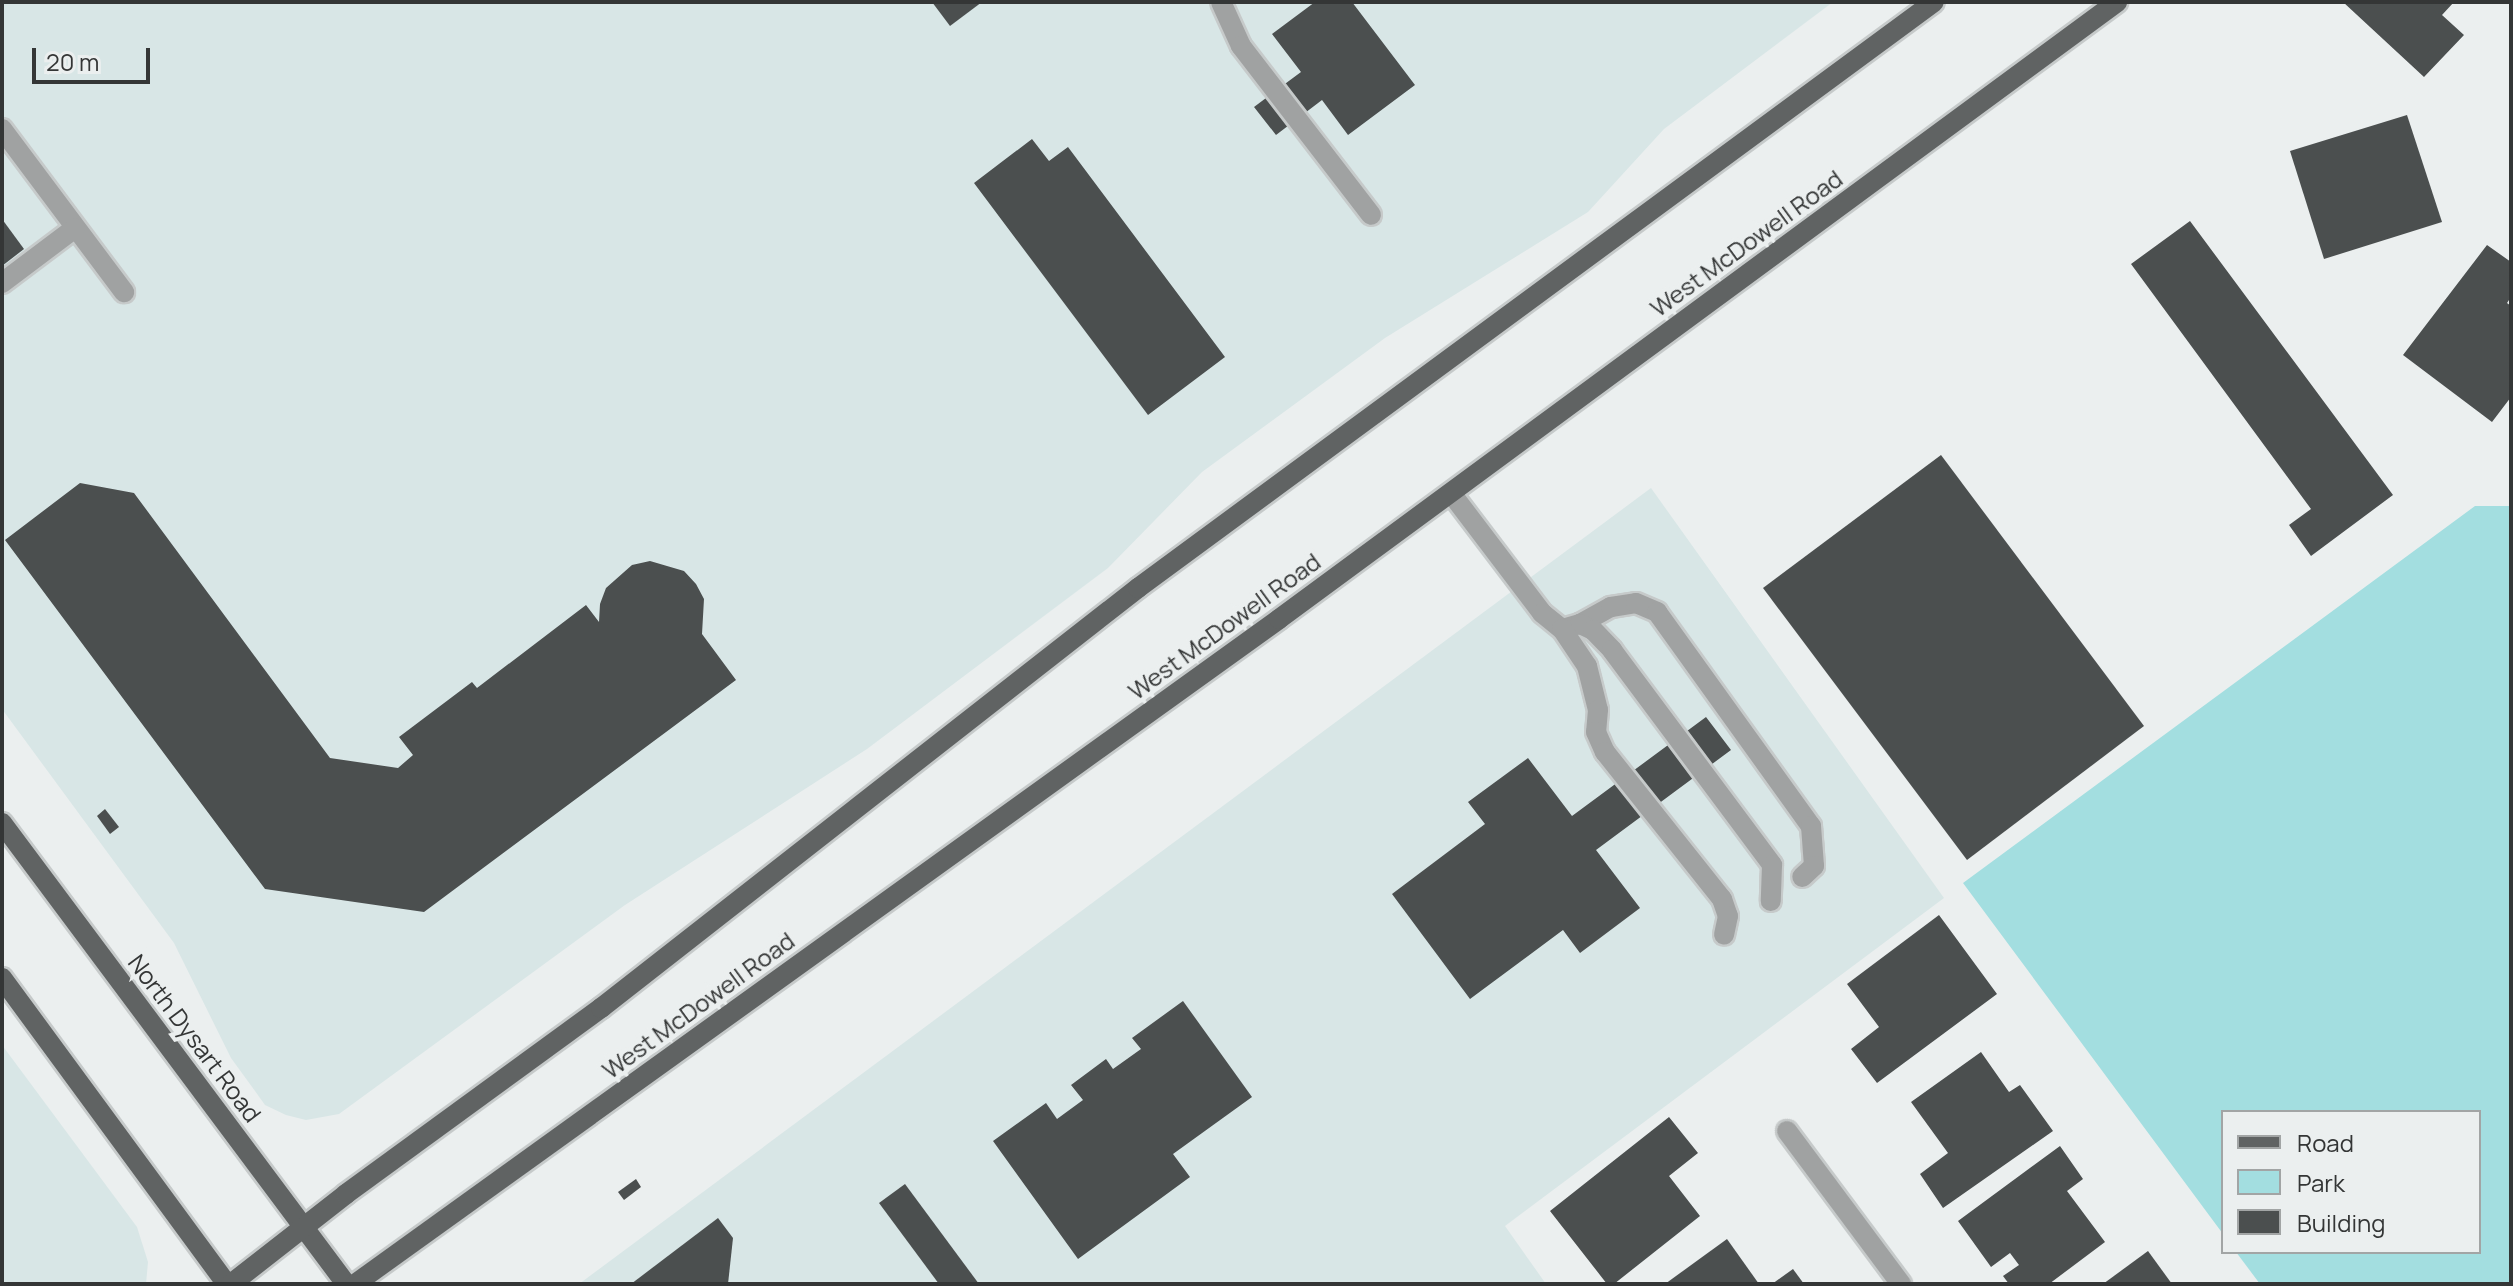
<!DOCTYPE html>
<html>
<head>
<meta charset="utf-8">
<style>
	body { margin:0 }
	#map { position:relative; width:2513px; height:1286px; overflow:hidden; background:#ebefef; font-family:Manrope,sans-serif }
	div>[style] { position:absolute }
	.built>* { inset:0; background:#d8e6e6 }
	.green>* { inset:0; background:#a3dee0 }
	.building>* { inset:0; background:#4b4f4f }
	.roads { filter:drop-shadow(2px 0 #c6caca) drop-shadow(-2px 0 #c6caca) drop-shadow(0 2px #c6caca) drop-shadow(0 -2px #c6caca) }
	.service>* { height:20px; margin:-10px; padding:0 10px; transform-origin:10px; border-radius:10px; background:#a0a2a2 }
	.minor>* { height:20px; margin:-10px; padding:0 10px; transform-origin:10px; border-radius:10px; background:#a0a2a2 }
	.primary>* { height:20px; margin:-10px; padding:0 10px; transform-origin:10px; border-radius:10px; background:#606363 }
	span { translate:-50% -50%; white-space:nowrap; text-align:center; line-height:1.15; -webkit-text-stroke:8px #ebefef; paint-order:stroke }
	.street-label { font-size:24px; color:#343636 }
	.frame { position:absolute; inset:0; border:4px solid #343636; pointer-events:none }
	.legend { position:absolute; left:2221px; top:1110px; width:260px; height:144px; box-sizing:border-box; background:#ebefef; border:2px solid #a2a5a5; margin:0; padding:10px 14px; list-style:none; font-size:24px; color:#343636 }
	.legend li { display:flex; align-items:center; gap:16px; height:40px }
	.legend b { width:40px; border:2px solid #a2a5a5 }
	.scale { position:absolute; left:32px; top:48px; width:118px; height:36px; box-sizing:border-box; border:4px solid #343636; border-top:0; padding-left:10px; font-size:24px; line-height:28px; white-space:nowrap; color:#343636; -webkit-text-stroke:6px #ebefef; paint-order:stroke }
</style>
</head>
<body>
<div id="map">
	<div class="built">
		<div style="clip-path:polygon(2px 2px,1833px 2px,1664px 129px,1588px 212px,1385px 338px,1202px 472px,1108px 568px,867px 749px,625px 905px,339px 1114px,306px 1120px,286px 1115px,265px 1105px,255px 1091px,231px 1058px,174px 943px,2px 709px)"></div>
		<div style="clip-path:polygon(1651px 488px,1944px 898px,1505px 1226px,1546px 1284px,579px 1284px)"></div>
		<div style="clip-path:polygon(2px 1045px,137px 1227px,148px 1262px,146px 1284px,2px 1284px)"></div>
	</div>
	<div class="green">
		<div style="clip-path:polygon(2475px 506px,2511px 506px,2511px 1284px,2260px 1284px,2236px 1252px,2479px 1252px,2479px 1112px,2223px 1112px,2223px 1234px,1963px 883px)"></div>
	</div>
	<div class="building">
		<div style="clip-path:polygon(932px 2px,982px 2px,950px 26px)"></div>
		<div style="clip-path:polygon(1315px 2px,1352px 2px,1415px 85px,1348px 135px,1322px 100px,1276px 135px,1254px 107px,1301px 72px,1272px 34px)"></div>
		<div style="clip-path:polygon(2343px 2px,2454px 2px,2442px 15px,2464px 35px,2424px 77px)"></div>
		<div style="clip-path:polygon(2407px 115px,2442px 222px,2324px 259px,2290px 151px)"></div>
		<div style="clip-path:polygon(1032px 139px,1049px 161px,1068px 147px,1225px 357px,1148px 415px,974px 183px)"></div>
		<div style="clip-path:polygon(2px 219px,24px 249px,2px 266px)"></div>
		<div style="clip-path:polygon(2190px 221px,2393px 495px,2311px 556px,2289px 525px,2311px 509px,2131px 264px)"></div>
		<div style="clip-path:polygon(2487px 245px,2511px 262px,2511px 297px,2507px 303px,2511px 306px,2511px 397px,2492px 422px,2403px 355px)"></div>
		<div style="clip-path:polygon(1941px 455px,2144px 726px,1967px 860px,1763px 588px)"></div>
		<div style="clip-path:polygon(80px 483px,134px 493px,330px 758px,398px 768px,413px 755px,399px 737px,472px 682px,477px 688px,586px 605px,599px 622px,600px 604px,606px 588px,632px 565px,650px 561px,684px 571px,696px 584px,704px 599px,702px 634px,736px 680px,424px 912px,265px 889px,5px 540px)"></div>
		<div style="clip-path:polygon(1706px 717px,1731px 750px,1596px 850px,1640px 908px,1580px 953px,1563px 930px,1470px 999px,1392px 894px,1485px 824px,1468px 802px,1528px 758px,1572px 816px)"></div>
		<div style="clip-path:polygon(105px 809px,119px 827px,110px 834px,97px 816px)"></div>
		<div style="clip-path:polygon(1939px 915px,1997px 994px,1877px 1083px,1851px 1049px,1879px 1027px,1847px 984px)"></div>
		<div style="clip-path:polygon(1183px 1001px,1252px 1097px,1173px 1154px,1190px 1177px,1078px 1259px,993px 1141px,1046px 1103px,1057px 1119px,1083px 1100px,1071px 1085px,1106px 1059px,1113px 1069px,1141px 1049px,1132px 1038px)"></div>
		<div style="clip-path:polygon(1981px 1052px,2009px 1092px,2020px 1085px,2053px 1131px,1943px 1208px,1920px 1174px,1948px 1153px,1911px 1102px)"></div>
		<div style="clip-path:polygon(1669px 1117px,1698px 1153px,1669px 1176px,1700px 1216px,1614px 1284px,1607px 1284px,1550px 1211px)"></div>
		<div style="clip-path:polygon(2060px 1146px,2083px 1179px,2067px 1191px,2105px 1242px,2049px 1284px,2009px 1284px,2003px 1276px,2019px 1265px,2010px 1253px,1991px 1267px,1958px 1221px)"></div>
		<div style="clip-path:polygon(636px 1179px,641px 1187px,624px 1200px,618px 1192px)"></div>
		<div style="clip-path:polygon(905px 1184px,979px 1284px,939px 1284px,879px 1203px)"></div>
		<div style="clip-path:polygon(718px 1218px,733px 1238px,728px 1284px,631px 1284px)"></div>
		<div style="clip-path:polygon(1727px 1239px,1759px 1284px,1665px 1284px)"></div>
		<div style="clip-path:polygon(2148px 1251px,2172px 1284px,2103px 1284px)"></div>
		<div style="clip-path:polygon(1793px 1269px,1804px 1284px,1772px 1284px)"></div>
	</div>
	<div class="roads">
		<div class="service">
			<div style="left:1221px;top:2px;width:48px;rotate:65.6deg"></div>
			<div style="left:1241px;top:46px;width:213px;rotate:52.4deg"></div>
			<div style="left:2px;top:129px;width:204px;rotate:53.2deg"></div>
			<div style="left:2px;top:283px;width:91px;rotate:-37deg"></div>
			<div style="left:1451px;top:493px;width:151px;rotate:52.8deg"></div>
			<div style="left:1542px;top:613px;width:26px;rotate:39deg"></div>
			<div style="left:1562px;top:629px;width:19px;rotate:-16deg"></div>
			<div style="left:1580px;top:624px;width:35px;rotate:-29deg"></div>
			<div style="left:1611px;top:607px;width:25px;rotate:-9deg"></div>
			<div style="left:1636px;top:603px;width:23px;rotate:23deg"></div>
			<div style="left:1657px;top:612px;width:264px;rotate:54.3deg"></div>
			<div style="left:1811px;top:826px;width:40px;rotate:85.7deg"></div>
			<div style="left:1814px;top:866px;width:16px;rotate:137deg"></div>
			<div style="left:1580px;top:624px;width:14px;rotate:25deg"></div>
			<div style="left:1593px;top:630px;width:28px;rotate:46deg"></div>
			<div style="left:1612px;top:650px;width:268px;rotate:53.3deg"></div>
			<div style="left:1772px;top:865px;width:36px;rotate:92deg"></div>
			<div style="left:1562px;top:629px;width:45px;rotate:56deg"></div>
			<div style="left:1587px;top:666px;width:45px;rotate:76deg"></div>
			<div style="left:1598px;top:710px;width:22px;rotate:95deg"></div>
			<div style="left:1596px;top:732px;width:22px;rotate:66deg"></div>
			<div style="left:1605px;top:752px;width:188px;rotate:51.5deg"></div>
			<div style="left:1722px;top:899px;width:18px;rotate:71deg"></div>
			<div style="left:1728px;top:916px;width:19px;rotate:102deg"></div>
		</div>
		<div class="minor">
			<div style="left:1787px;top:1131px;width:191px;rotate:53.3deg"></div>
		</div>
		<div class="primary">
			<div style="left:2px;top:823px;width:575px;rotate:53.27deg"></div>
			<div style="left:2px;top:978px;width:380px;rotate:53.7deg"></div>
			<div style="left:231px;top:1284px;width:146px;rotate:-38deg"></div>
			<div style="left:346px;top:1194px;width:316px;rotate:-36.1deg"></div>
			<div style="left:601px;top:1008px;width:682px;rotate:-38.03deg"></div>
			<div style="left:1138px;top:588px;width:988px;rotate:-36.36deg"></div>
			<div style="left:355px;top:1284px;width:1138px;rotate:-35.74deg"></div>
			<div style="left:1279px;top:619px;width:1041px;rotate:-36.36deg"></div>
		</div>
	</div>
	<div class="street-label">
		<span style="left:1746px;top:243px;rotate:-36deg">West McDowell Road</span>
		<span style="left:1224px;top:626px;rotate:-36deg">West McDowell Road</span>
		<span style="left:698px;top:1005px;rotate:-36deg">West McDowell Road</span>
		<span style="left:195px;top:1038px;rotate:53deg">North Dysart Road</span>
	</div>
	<div class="frame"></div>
	<ul class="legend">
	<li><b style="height:10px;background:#606363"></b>Road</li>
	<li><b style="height:22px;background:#a3dee0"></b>Park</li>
	<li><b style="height:22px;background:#4b4f4f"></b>Building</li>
	</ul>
	<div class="scale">20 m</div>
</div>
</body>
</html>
